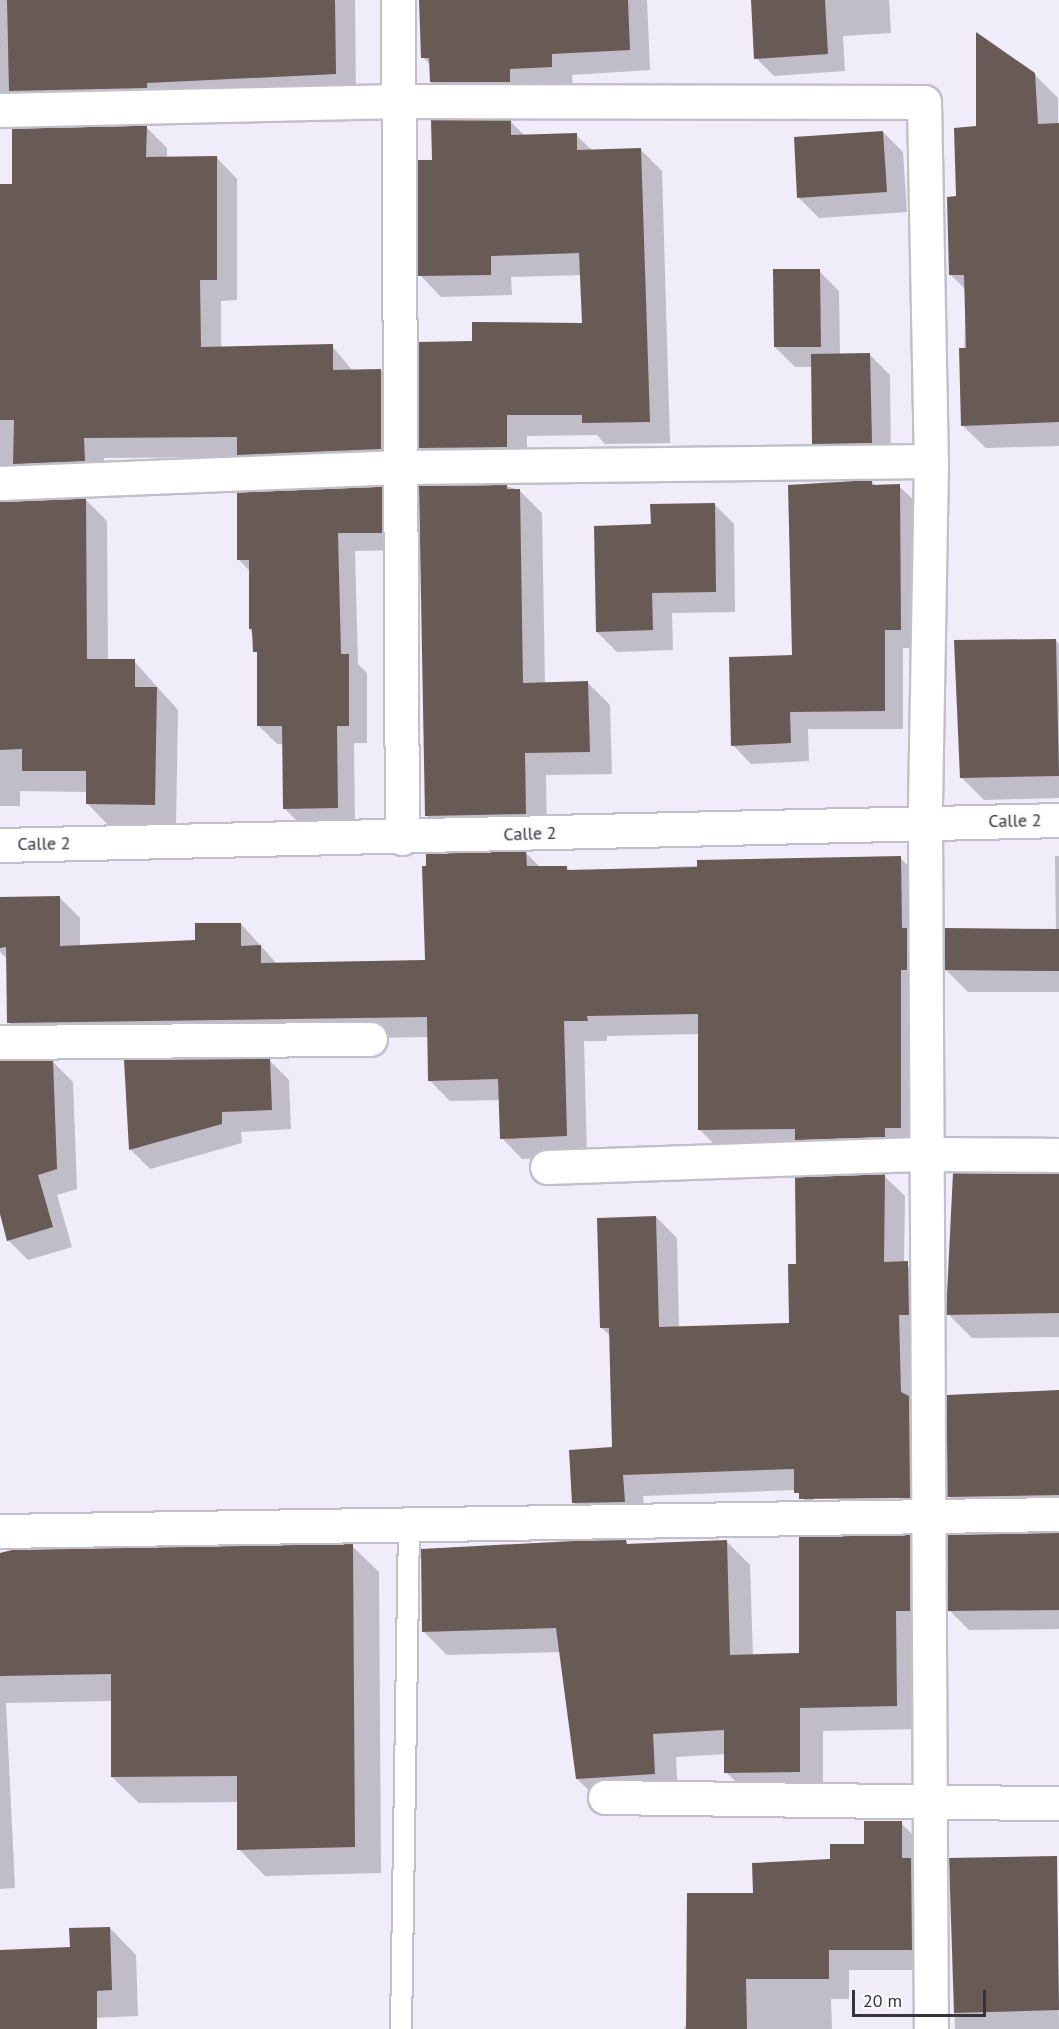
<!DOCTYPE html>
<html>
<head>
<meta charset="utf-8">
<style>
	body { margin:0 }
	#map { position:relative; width:1059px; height:2029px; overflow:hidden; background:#f0ecfa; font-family:"PT Sans",sans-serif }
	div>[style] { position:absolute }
	.shadow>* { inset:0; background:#0003 }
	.building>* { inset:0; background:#685b56 }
	.roads { filter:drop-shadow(2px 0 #c2bfcc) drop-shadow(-2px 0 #c2bfcc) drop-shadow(0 2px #c2bfcc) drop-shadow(0 -2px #c2bfcc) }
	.service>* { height:20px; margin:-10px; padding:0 10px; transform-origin:10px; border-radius:10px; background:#fff }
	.minor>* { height:33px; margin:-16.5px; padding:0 16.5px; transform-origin:16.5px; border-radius:16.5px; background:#fff }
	span { translate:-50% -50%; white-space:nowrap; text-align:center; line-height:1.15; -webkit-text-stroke:6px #fcfcfe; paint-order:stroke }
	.street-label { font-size:18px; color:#353439 }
	.scale { position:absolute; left:852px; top:1990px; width:134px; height:27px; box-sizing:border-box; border:3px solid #353439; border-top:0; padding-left:8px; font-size:18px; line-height:21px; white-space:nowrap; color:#353439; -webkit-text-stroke:4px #fcfcfe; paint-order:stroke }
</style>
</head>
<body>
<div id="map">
	<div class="shadow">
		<div style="clip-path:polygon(0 0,355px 0,356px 95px,0 115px)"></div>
		<div style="clip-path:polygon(420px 0,647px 0,650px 70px,572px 75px,573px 87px,453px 103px,431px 82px,431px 66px,423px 57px)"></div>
		<div style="clip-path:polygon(753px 0,889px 0,891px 33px,843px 36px,845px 71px,774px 76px,756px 58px)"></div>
		<div style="clip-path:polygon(1034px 74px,1058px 98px,1059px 446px,986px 448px,962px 425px,966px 290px,951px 275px,957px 198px,978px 128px)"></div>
		<div style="clip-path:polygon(510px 121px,525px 136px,576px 135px,593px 151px,641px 150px,662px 171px,670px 443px,605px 444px,597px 435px,527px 436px,527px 468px,442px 469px,420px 447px,474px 343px,584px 325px,582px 275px,511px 277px,512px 295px,441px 297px,420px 275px,434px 161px)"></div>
		<div style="clip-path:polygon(146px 127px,167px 148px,167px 158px,216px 157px,237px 179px,237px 300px,221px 301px,221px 348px,332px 346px,353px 371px,380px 370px,402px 391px,402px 470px,241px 457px,104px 458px,105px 481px,4px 496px,4px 501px,86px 500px,107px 521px,108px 661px,134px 661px,178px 710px,176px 826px,108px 825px,87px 803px,87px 792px,20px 791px,20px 806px,0 806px,0 186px,14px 185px)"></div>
		<div style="clip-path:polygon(883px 132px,903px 152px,907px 212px,819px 218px,799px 198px)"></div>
		<div style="clip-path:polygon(819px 271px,839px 291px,840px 355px,870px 355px,890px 375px,891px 462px,833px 463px,813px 443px,813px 367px,795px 367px,775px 347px)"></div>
		<div style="clip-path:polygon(872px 482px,876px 486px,899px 486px,918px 504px,919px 648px,903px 648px,903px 729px,808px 729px,809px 761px,751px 764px,733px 745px,794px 656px)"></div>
		<div style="clip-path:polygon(506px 486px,519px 490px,542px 513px,545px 684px,588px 683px,610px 705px,612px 774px,546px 775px,547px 836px,449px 838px,427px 816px)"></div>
		<div style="clip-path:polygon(381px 488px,399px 506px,399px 550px,355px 551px,358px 664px,367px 673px,367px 743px,354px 743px,355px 826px,302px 826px,284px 808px,284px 744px,277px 744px,259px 726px,259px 656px,250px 629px,250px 571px,239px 560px)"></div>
		<div style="clip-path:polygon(714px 504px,734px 524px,735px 612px,672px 613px,673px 650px,617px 652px,597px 632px,653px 525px)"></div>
		<div style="clip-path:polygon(1055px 640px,1059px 644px,1059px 798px,984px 800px,962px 778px)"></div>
		<div style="clip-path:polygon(526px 853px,541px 868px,566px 867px,570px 871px,900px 858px,921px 878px,921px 1147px,720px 1150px,699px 1129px,699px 1034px,607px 1036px,607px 1041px,584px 1041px,587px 1156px,522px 1159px,502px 1138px,500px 1100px,450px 1101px,430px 1081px,429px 1037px,29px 1043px,9px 1023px,8px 960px,0 952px,0 898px,59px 897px,80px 918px,80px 947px,197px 942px,241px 924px,278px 965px,427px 962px)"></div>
		<div style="clip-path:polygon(1055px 856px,1059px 856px,1059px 992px,968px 992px,946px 970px,1056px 930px)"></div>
		<div style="clip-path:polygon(269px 1060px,289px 1080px,291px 1129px,241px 1132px,242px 1143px,150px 1169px,130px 1149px)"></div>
		<div style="clip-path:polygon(53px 1062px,73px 1082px,77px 1189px,57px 1195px,72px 1247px,28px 1260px,8px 1240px,0 1209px,0 1063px)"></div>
		<div style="clip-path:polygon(evenodd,884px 1176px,905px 1196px,904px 1263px,929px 1284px,930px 1518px,821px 1520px,796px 1490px,643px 1496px,645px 1522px,594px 1523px,573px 1502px,614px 1448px,611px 1337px,602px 1328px,656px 1217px,677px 1238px,679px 1327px,791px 1324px,797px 1266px,884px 1176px,917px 1496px,917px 1499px,814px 1501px,814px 1498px,917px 1496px)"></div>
		<div style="clip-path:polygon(1059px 1176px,1059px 1337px,972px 1338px,948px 1314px)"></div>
		<div style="clip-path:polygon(1059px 1392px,1059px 1515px,969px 1516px,949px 1496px)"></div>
		<div style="clip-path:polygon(1059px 1534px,1059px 1629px,969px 1630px,949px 1610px)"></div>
		<div style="clip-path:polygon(909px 1537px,933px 1560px,920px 1729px,823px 1731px,823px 1795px,750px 1796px,726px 1772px,726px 1754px,676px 1757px,678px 1797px,601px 1802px,577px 1779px,561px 1652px,447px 1655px,423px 1631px,422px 1550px,726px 1541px,750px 1565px,753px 1656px,801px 1655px)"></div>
		<div style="clip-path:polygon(352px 1546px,379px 1572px,381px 1873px,265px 1876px,239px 1849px,238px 1802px,139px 1803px,112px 1777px,112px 1701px,6px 1703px,15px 1888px,0 1889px,0 1553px)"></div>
		<div style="clip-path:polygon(901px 1823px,921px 1843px,931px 1970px,849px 1970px,849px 1999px,831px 1999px,832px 2029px,684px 2029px,754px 1894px,865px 1846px)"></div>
		<div style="clip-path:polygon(1056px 1858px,1059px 2029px,955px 2029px,950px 1859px)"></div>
		<div style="clip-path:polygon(110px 1928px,136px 1955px,138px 2016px,0 2022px,0 1952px,72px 1949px)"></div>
	</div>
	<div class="building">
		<div style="clip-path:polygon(7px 0,335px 0,336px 74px,147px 83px,147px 88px,9px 91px)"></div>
		<div style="clip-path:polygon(419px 0,628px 0,630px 50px,552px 54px,552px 67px,510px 69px,510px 82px,430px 82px,429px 58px,421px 58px)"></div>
		<div style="clip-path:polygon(751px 0,825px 0,828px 54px,754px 59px)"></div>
		<div style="clip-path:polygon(976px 32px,1035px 73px,1038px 124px,1059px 123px,1059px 422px,961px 426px,959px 348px,966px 348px,964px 275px,949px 275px,947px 197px,956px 196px,954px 128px,976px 126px)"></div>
		<div style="clip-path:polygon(431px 120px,511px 120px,511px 135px,577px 133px,577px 150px,641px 148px,650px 422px,582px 423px,582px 415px,507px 415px,507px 447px,419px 448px,418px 342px,472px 341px,472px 322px,582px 323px,579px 253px,491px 256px,491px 275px,418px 276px,418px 160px,432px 160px)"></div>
		<div style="clip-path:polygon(147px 125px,146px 157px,217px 156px,217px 280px,200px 280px,201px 347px,333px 344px,333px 370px,381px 369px,381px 449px,237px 455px,237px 437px,84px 438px,85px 461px,13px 464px,14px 420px,0 420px,0 184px,12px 184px,12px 128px)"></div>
		<div style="clip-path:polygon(883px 131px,887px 192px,797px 198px,794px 137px)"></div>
		<div style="clip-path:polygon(773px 269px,820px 269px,821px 347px,774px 347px)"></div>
		<div style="clip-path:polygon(870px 353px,872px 443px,812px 444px,811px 354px)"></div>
		<div style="clip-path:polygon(872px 480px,872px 485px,900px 484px,901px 630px,885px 630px,885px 711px,790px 712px,791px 743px,731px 746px,729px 657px,792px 655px,788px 485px)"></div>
		<div style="clip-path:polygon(507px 485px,507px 489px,520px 489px,523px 683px,588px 681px,590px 752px,525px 753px,526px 814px,425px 816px,419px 486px)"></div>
		<div style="clip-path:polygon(382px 486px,382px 533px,338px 533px,341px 654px,349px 654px,349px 726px,337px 726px,338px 808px,283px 809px,282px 726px,257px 726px,257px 652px,253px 652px,252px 629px,249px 629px,249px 560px,237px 560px,237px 492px)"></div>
		<div style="clip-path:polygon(86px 498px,87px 659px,135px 659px,135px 687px,157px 687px,155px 805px,86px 804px,86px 771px,22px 771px,22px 749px,0 750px,0 502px)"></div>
		<div style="clip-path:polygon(715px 503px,716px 592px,652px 593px,653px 630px,596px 632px,594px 526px,651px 524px,650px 504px)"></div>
		<div style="clip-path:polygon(1056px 639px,1059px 776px,960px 778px,954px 640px)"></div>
		<div style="clip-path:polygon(526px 851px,527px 866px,567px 866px,567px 870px,697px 867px,697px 860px,901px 856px,902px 928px,907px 928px,907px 970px,901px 970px,901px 1128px,885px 1128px,885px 1137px,795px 1140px,795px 1129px,698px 1130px,698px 1014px,587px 1016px,588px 1021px,564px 1021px,567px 1136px,500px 1139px,498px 1079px,428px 1081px,427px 1017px,7px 1023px,6px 947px,0 948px,0 897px,60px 896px,60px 946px,195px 940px,195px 923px,241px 923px,241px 946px,261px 945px,261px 963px,425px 960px,422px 866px,426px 866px,426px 854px)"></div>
		<div style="clip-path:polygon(944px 928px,1059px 929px,1059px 971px,944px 970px)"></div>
		<div style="clip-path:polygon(270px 1059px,272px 1110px,222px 1112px,222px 1124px,129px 1150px,124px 1060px)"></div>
		<div style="clip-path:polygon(53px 1060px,57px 1169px,38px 1175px,53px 1227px,7px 1241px,0 1214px,0 1061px)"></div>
		<div style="clip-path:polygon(953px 1173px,1059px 1174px,1059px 1313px,946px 1315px)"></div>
		<div style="clip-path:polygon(885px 1174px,884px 1262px,908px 1261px,909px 1315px,899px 1315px,901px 1392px,909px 1396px,910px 1498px,799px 1499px,799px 1493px,794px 1493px,794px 1469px,623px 1475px,625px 1502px,572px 1503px,569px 1450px,612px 1447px,609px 1328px,600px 1328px,597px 1218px,656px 1216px,659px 1327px,789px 1323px,788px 1264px,796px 1264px,795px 1177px)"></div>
		<div style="clip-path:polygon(1059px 1390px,1059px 1495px,947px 1497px,947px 1395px)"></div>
		<div style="clip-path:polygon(1059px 1533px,1059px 1610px,948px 1611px,947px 1535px)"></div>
		<div style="clip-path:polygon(910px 1535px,910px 1611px,896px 1611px,897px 1706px,800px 1708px,800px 1772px,724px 1773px,724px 1730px,653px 1734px,655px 1774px,576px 1779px,556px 1628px,422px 1632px,421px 1549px,574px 1541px,626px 1540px,627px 1544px,727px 1540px,730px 1655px,799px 1653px,799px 1537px)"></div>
		<div style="clip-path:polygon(353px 1544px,355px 1847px,237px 1850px,237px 1776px,111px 1777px,111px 1674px,0 1676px,0 1553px,12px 1550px)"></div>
		<div style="clip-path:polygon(864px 1821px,902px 1821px,902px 1858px,911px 1858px,912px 1950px,829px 1950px,829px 1979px,746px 1979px,747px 2029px,686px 2029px,687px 1893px,753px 1893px,752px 1863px,830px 1859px,830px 1844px,864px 1844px)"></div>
		<div style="clip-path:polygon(1057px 1856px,1059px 2010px,954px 2013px,949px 1858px)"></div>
		<div style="clip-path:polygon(110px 1927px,112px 1990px,97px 1991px,97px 2029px,0 2029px,0 1950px,70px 1947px,69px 1928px)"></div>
	</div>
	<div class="roads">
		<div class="service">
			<div style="left:401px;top:2029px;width:505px;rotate:-89.09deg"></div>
		</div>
		<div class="minor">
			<div style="left:398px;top:0;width:838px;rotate:89.73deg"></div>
			<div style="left:0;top:110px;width:398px;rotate:-1.3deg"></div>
			<div style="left:398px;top:101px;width:526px;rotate:0.11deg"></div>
			<div style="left:924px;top:102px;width:359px;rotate:88.9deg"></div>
			<div style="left:931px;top:461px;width:361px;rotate:91deg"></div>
			<div style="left:925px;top:822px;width:1207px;rotate:89.72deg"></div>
			<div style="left:0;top:483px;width:400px;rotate:-2.3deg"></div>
			<div style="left:400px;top:467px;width:531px;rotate:-0.65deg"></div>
			<div style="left:0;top:845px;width:1059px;rotate:-1.35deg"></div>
			<div style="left:0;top:1042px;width:370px;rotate:-0.5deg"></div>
			<div style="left:547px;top:1167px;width:380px;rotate:-2deg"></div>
			<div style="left:927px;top:1154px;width:132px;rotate:0.4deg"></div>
			<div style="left:0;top:1531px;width:1059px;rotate:-0.92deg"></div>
			<div style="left:605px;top:1797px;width:454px;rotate:0.8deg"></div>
		</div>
	</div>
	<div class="street-label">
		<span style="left:1015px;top:821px;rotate:-1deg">Calle 2</span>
		<span style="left:530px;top:834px;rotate:-2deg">Calle 2</span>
		<span style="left:44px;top:844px;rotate:-1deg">Calle 2</span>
	</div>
	<div class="scale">20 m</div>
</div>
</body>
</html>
